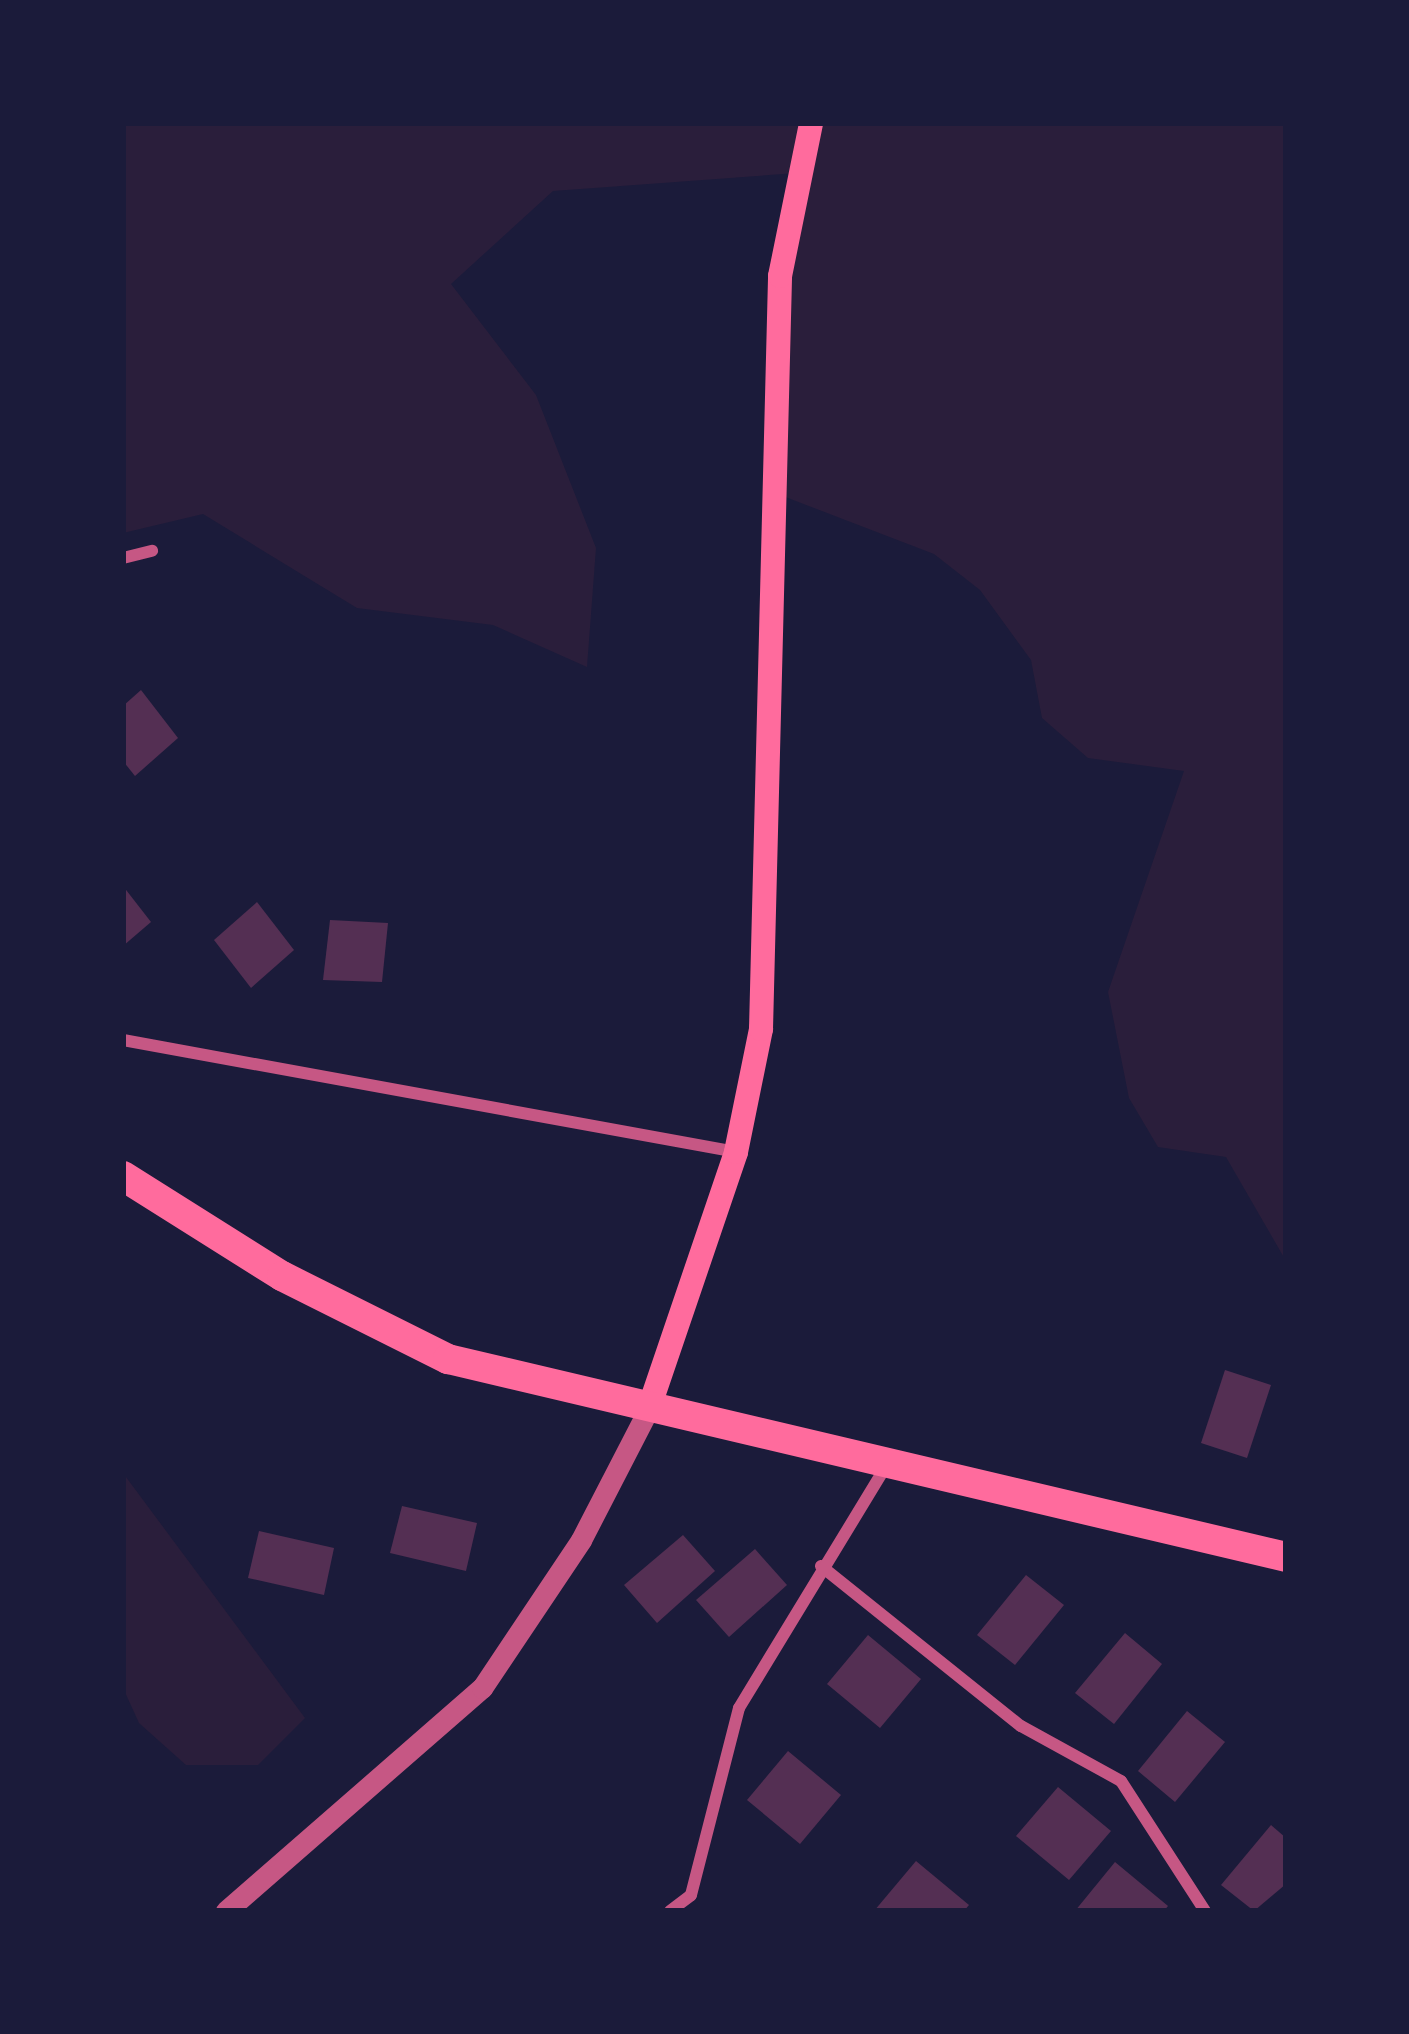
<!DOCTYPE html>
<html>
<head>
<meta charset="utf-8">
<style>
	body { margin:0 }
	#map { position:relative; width:1409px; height:2034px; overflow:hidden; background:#1b1b3a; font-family:"Roboto Condensed",sans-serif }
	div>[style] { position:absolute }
	.green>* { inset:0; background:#2a1e3b }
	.building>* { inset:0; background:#542f53 }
	.minor>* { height:12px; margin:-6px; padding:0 6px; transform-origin:6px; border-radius:6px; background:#c65784 }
	.tertiary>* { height:21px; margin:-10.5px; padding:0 10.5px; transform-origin:10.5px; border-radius:10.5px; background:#c65784 }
	.secondary>* { height:24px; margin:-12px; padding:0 12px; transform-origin:12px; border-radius:12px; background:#ff6b9d }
	.primary>* { height:30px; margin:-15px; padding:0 15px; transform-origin:15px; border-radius:15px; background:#ff6b9d }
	span { translate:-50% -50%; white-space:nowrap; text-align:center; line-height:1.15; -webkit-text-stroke:9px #1b1b3a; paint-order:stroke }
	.frame { position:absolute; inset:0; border:126px solid #1b1b3a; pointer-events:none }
</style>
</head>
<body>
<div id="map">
	<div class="green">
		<div style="clip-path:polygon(123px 123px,1286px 123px,1286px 1261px,1226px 1157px,1158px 1147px,1129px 1098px,1108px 992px,1184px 771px,1088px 758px,1042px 718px,1031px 660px,980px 590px,934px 554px,775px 493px,797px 173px,553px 191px,451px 284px,536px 395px,596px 548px,587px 667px,493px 625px,357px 608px,203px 514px,123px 533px)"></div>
		<div style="clip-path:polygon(123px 1473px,305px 1718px,258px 1765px,186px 1765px,139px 1723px,123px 1688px)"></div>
	</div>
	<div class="building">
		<div style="clip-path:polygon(141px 690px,178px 738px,135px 776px,123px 761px,123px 706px)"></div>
		<div style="clip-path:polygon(123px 886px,151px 922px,123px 946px)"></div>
		<div style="clip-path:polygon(257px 902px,294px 950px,251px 988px,214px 940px)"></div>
		<div style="clip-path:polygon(330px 920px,388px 923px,382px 982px,323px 980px)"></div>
		<div style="clip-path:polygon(1225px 1370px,1271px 1385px,1247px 1458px,1201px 1443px)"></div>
		<div style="clip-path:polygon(402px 1506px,477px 1523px,466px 1571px,390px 1553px)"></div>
		<div style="clip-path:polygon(259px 1531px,334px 1548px,324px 1595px,248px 1578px)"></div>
		<div style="clip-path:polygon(683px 1535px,715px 1571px,657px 1623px,624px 1585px)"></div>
		<div style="clip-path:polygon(755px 1549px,787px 1585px,729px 1637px,696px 1600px)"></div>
		<div style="clip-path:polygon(1026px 1575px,1064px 1605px,1015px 1665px,977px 1635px)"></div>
		<div style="clip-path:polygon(1125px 1633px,1162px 1664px,1114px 1724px,1075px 1693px)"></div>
		<div style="clip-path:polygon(868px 1635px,921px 1679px,880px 1728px,827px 1684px)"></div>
		<div style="clip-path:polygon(1187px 1711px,1225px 1742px,1175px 1802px,1138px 1771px)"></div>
		<div style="clip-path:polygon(788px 1751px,841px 1795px,800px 1844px,747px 1800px)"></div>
		<div style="clip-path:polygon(1058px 1787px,1111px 1831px,1069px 1880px,1016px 1836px)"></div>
		<div style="clip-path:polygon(1271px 1825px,1286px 1838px,1286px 1884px,1254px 1911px,1221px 1885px)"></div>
		<div style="clip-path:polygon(916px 1861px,969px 1905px,964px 1911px,874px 1911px)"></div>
		<div style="clip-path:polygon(1115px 1862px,1168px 1906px,1164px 1911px,1075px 1911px)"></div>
	</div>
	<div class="minor">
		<div style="left:123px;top:558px;width:30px;rotate:-14deg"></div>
		<div style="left:123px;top:1040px;width:623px;rotate:10.35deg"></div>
		<div style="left:821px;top:1566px;width:256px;rotate:38.7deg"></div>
		<div style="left:1021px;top:1726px;width:114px;rotate:28.8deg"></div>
		<div style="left:1121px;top:1781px;width:155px;rotate:57.1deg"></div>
		<div style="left:670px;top:1911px;width:26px;rotate:-37deg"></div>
		<div style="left:691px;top:1895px;width:193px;rotate:-75.6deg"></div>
		<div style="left:739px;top:1708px;width:283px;rotate:-58.7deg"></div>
	</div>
	<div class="tertiary">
		<div style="left:226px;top:1911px;width:340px;rotate:-41.1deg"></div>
		<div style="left:482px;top:1688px;width:178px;rotate:-56.2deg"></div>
		<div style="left:581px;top:1540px;width:148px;rotate:-62.7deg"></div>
	</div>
	<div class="secondary">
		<div style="left:649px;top:1408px;width:270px;rotate:-71.2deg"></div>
		<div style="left:736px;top:1152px;width:126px;rotate:-78.5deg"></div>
		<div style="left:761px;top:1029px;width:753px;rotate:-88.55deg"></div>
		<div style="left:780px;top:276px;width:156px;rotate:-78.5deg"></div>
	</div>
	<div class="primary">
		<div style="left:123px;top:1176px;width:188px;rotate:32.2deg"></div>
		<div style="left:282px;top:1276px;width:186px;rotate:26.6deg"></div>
		<div style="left:448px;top:1359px;width:861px;rotate:13.29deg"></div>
	</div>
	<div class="frame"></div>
</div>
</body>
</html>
